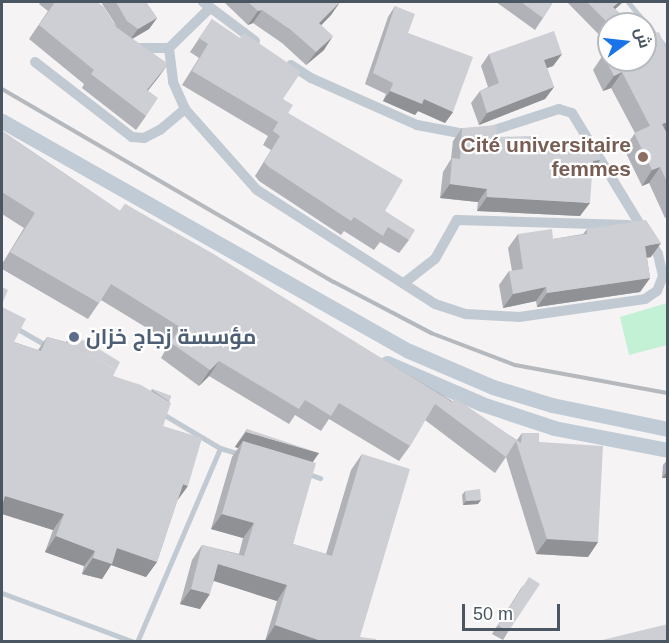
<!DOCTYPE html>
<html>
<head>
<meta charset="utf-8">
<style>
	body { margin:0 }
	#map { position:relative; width:669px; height:643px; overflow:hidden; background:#f5f3f3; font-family:Helvetica,Cairo,sans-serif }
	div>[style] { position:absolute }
	.green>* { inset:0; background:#c3f1d5 }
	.service>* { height:5px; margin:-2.5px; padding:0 2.5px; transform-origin:2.5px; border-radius:2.5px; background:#c1cad2 }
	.minor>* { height:10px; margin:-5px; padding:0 5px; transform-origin:5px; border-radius:5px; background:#c1cad2 }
	.secondary>* { height:15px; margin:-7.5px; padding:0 7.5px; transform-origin:7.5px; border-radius:7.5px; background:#c1cbd6 }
	.rail>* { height:4px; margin:-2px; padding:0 2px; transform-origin:2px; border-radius:2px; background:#b5b8bd }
	.wall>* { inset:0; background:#b0b2b7 }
	.shaded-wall>* { inset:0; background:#909195 }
	.building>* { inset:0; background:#cdcfd5 }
	.dots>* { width:16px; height:16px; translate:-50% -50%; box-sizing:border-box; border:3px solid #fff; border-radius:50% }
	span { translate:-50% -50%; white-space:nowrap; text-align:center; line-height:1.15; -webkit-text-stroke:4.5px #fff; paint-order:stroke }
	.education-label { font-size:21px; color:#785e54; font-weight:700 }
	.right { translate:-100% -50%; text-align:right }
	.service-label { font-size:21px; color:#4e5e75; font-weight:700 }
	.left { translate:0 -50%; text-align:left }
	.frame { position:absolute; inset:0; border:3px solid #4a5661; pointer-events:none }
	.north { position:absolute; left:597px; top:12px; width:60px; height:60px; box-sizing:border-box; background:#fff; border:2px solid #b7bbc0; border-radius:50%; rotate:75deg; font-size:16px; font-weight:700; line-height:24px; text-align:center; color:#4a5661 }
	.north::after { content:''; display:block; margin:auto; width:21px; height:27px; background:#1a73e8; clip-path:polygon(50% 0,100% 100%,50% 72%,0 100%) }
	.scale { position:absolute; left:462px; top:604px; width:98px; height:27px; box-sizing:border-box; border:3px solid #4a5661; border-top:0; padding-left:8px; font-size:18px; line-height:21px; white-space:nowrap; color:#4a5661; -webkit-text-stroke:4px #fff; paint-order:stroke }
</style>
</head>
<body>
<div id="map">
	<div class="green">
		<div style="clip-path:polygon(667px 303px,667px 345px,629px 355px,620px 317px)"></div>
	</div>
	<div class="service">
		<div style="left:628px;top:2px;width:62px;rotate:50.2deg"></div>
		<div style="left:16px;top:328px;width:36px;rotate:30deg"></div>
		<div style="left:161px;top:413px;width:69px;rotate:30.7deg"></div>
		<div style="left:220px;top:448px;width:21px;rotate:17deg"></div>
		<div style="left:306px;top:473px;width:15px;rotate:20deg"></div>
		<div style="left:2px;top:593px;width:141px;rotate:20.4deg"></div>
		<div style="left:137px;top:642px;width:211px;rotate:-66.8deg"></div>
	</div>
	<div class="minor">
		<div style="left:203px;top:2px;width:65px;rotate:36.9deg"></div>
		<div style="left:135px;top:48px;width:34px"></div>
		<div style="left:169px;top:48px;width:56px;rotate:-44.3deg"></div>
		<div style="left:169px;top:48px;width:34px;rotate:83deg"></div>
		<div style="left:173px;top:82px;width:30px;rotate:66deg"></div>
		<div style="left:185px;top:109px;width:108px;rotate:48.4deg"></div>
		<div style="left:257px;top:190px;width:211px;rotate:32.6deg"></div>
		<div style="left:435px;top:304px;width:33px;rotate:18deg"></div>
		<div style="left:466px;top:314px;width:53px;rotate:3.2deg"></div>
		<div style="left:519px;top:317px;width:127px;rotate:-8.1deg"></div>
		<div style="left:645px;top:299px;width:14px;rotate:-34deg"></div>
		<div style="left:657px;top:291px;width:16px;rotate:-68deg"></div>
		<div style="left:663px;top:276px;width:23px;rotate:-103deg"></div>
		<div style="left:658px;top:254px;width:165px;rotate:-121.4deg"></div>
		<div style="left:572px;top:113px;width:14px;rotate:-163deg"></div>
		<div style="left:559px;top:109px;width:78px;rotate:162deg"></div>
		<div style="left:35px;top:62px;width:123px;rotate:37.7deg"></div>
		<div style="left:132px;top:137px;width:12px;rotate:5deg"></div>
		<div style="left:144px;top:138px;width:18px;rotate:-27deg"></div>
		<div style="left:160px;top:130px;width:33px;rotate:-40deg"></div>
		<div style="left:291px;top:65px;width:24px;rotate:33deg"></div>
		<div style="left:311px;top:78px;width:116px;rotate:23.9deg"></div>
		<div style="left:417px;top:125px;width:54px;rotate:10.7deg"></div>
		<div style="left:404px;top:283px;width:39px;rotate:-38deg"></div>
		<div style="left:435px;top:259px;width:45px;rotate:-60.6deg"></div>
		<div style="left:457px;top:220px;width:172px;rotate:1.7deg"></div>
	</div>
	<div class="secondary">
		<div style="left:2px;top:121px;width:467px;rotate:29.5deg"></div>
		<div style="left:409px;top:351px;width:91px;rotate:23.2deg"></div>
		<div style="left:493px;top:387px;width:62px;rotate:17deg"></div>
		<div style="left:552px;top:405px;width:118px;rotate:11.7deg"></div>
		<div style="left:387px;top:363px;width:103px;rotate:23.3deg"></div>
		<div style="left:482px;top:404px;width:76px;rotate:18.4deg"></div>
		<div style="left:554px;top:428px;width:116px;rotate:10.9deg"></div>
	</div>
	<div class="rail">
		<div style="left:2px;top:89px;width:384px;rotate:30.2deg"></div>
		<div style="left:334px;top:282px;width:110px;rotate:27.7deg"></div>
		<div style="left:431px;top:333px;width:90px;rotate:20.9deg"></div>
		<div style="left:515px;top:365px;width:156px;rotate:10.4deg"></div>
	</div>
	<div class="wall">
		<div style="clip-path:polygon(41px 2px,97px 2px,117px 27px,101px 2px,146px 2px,157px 18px,149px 29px,132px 39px,168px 64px,148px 90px,146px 116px,136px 130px,82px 88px,84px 84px,29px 39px,48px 11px,39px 4px)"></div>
		<div style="clip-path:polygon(224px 2px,340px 2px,331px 15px,321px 25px,324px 50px,306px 65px,282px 43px,253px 23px,248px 25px)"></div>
		<div style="clip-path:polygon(496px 2px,553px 2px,543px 18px,535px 30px)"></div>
		<div style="clip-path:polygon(567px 2px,623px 2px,615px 9px,609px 24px,609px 45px)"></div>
		<div style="clip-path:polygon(395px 6px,408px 33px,453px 112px,445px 123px,418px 111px,415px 115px,383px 101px,386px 94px,365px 84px,388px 17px)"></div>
		<div style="clip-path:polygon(212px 19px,283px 99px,288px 113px,385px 211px,409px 240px,399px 253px,380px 242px,374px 250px,344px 231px,341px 235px,259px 181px,255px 176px,271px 150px,263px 145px,268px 136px,182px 85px,199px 58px,190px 52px)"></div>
		<div style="clip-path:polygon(489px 54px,562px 54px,553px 66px,547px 68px,554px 87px,545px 99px,479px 125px,471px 103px,480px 91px,488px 87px,481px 66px)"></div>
		<div style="clip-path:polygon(668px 54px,668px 130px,666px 132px,668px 136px,668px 216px,665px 218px,649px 183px,642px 186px,624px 149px,635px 133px,611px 88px,603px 91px,593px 70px,603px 55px)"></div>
		<div style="clip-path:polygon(462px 128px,496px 137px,533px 144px,600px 160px,592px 172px,580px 216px,477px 211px,478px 202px,440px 198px,443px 172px,451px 159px,453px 141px)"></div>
		<div style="clip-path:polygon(2px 131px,120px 211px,125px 204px,517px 440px,522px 433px,539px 442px,598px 542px,588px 557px,536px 554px,506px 457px,495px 473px,425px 420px,410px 446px,399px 461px,329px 419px,321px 431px,295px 415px,289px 424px,209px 376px,199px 386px,161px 358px,170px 342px,101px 300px,88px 319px,2px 269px,2px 264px,24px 228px,2px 214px)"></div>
		<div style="clip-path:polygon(587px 229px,651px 257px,647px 258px,650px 278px,640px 292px,537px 307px,536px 301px,503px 308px,499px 285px,509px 271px,512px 271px,508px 248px,518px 234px,553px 239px,583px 234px)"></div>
		<div style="clip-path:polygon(2px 307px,14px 342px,38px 350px,47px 337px,66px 342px,69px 337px,113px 376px,151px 391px,152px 389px,171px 396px,169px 402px,163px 426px,177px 501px,157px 562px,146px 577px,111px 565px,102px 579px,82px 574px,84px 566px,45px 552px,53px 530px,2px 514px)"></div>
		<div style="clip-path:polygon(247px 429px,313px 462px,293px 544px,326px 554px,351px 470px,362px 454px,360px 637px,376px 642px,267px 642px,265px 641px,277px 601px,214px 581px,200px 609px,180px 604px,192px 560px,202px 545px,239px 554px,243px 538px,211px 529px,232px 457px,238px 448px,235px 447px,236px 445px)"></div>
		<div style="clip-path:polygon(668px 459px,668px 478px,662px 478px,663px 465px)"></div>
		<div style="clip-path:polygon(465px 491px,478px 504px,463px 505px,462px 495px)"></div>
		<div style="clip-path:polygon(523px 585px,508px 632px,503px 640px,492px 634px)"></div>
	</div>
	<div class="shaded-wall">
		<div style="clip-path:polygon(340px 2px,331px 15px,310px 37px,319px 23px)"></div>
		<div style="clip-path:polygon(619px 2px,623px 2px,604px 19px,613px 7px)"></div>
		<div style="clip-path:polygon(262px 10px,253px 23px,248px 25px,258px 11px)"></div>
		<div style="clip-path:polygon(157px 18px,149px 29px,130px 40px,138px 29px)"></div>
		<div style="clip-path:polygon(333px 36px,324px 50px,306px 65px,316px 52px)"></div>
		<div style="clip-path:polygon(562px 54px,553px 66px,536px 72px,544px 60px)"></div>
		<div style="clip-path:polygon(168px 64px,158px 78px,137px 104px,147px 90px)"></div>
		<div style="clip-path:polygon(622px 72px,611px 88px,603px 91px,614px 76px)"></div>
		<div style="clip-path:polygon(554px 87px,545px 99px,479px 125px,487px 113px)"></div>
		<div style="clip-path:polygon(390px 91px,424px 99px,453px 112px,445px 123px,418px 111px,415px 115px,383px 101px)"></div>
		<div style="clip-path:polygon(668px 122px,668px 130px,666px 132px,662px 124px)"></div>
		<div style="clip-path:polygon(600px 160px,591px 174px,593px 161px)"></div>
		<div style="clip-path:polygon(660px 167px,649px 183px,642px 186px,652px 170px)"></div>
		<div style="clip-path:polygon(450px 184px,487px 189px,478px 202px,440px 198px)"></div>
		<div style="clip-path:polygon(487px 197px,590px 203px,580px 216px,477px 211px)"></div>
		<div style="clip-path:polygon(661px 243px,651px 257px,636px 259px,645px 246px)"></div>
		<div style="clip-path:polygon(650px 278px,640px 292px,537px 307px,547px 293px)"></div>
		<div style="clip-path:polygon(546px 287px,536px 301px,503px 308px,513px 294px)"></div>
		<div style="clip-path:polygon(219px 361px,209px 376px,199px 386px,210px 370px)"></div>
		<div style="clip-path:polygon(246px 432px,319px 453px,308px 469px,243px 441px,238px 448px,235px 447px)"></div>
		<div style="clip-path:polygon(668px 470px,668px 478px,662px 478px)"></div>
		<div style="clip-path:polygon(183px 484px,188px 486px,177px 501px)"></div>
		<div style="clip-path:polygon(5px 496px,64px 514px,53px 530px,2px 514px,2px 500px)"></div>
		<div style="clip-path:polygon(481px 500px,478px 504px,463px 505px,466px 501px)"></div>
		<div style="clip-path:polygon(222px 514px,254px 523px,243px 538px,211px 529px)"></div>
		<div style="clip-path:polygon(56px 536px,95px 551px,84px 566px,45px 552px)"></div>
		<div style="clip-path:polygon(547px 539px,598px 542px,588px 557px,536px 554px)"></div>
		<div style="clip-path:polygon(117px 548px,157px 562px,146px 577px,111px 565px,102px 579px,82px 574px,93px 558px)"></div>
		<div style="clip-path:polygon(218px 564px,287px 585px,277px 601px,208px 579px)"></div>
		<div style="clip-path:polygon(191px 589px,210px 594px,200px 609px,180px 604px)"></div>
		<div style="clip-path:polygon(275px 625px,324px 642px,267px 642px,265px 641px)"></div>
	</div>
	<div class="building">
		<div style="clip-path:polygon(55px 2px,97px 2px,104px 7px,116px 27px,168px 64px,147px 90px,158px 98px,146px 116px,91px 74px,94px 70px,39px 25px)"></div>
		<div style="clip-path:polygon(116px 2px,146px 2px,157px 18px,138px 29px,127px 21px)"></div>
		<div style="clip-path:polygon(248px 2px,340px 2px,319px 23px,333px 36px,316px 52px,291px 30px,262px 10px,258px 11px)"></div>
		<div style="clip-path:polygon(521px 2px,553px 2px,543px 18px)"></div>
		<div style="clip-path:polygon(587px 2px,619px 2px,613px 7px,630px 22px,628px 24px,609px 24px)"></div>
		<div style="clip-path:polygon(395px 6px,415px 14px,408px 33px,473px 57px,453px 112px,424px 99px,422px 104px,390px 91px,393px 83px,373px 73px)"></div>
		<div style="clip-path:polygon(212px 19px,240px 38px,244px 33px,301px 72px,283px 99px,293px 105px,288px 113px,403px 180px,385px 211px,415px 230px,409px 240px,388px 227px,383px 236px,354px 217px,351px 221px,269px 167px,264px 162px,280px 136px,273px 131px,278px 122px,192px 71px,208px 44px,199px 38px)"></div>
		<div style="clip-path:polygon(554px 31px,562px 54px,544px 60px,554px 87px,487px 113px,480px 91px,499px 83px,489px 54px)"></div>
		<div style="clip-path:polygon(659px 32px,668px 54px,668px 94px,666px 95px,668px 98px,668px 122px,662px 124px,668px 136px,668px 184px,660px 167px,652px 170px,634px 133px,650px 126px,622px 72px,614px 76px,603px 55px,609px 52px,609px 60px,645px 60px,645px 38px)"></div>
		<div style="clip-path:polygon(497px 125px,496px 137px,532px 136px,533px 144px,597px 140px,600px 160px,593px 161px,590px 203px,487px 197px,487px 189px,450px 184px,452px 158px,460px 159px,462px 128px)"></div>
		<div style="clip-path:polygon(2px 131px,120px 211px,125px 204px,212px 253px,452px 402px,455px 398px,521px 443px,522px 433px,539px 433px,539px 442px,603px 446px,598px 542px,547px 539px,516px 441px,506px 457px,435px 404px,410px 446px,339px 403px,331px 416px,305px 400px,299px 409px,219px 361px,210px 370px,171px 343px,180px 327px,111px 284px,99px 303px,10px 252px,35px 213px,2px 192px)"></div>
		<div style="clip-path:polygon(646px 220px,661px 243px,645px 246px,650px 278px,547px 293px,546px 287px,513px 294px,509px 271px,523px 269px,518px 234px,552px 229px,553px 239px,587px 234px,587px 229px)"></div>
		<div style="clip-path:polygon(2px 287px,8px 290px,2px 304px)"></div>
		<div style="clip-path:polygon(2px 307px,26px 319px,14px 342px,41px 351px,47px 337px,72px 344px,116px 370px,113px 376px,141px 385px,171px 403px,163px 426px,202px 438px,188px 486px,183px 484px,157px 562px,117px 548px,112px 564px,93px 558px,95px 551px,56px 536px,64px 514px,5px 496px,2px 506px)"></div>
		<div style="clip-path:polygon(69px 337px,86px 341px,120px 362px,116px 370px,68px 342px)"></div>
		<div style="clip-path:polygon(152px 389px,171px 396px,169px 401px,152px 390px)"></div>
		<div style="clip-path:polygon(247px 429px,319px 453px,246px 432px)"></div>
		<div style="clip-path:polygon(243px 441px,316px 463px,293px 544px,332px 556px,362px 454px,410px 469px,360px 637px,376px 639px,376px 642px,324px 642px,275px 625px,287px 585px,218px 564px,210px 594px,191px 589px,202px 545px,244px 556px,254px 523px,222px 514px)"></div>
		<div style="clip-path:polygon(480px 489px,481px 500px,466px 501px,465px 491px)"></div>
		<div style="clip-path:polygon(529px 577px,540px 584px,508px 632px,498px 625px)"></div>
		<div style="clip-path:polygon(668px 624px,668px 642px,594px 642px)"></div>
	</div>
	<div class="dots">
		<div style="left:643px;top:157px;background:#8d6e63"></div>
		<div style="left:74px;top:337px;background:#5c6f8a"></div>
	</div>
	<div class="education-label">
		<span class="right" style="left:631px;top:157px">Cité universitaire<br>femmes</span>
	</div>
	<div class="service-label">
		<span class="left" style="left:86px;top:337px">مؤسسة زجاج خزان</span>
	</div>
	<div class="frame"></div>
	<div class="north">ش</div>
	<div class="scale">50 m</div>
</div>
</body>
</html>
